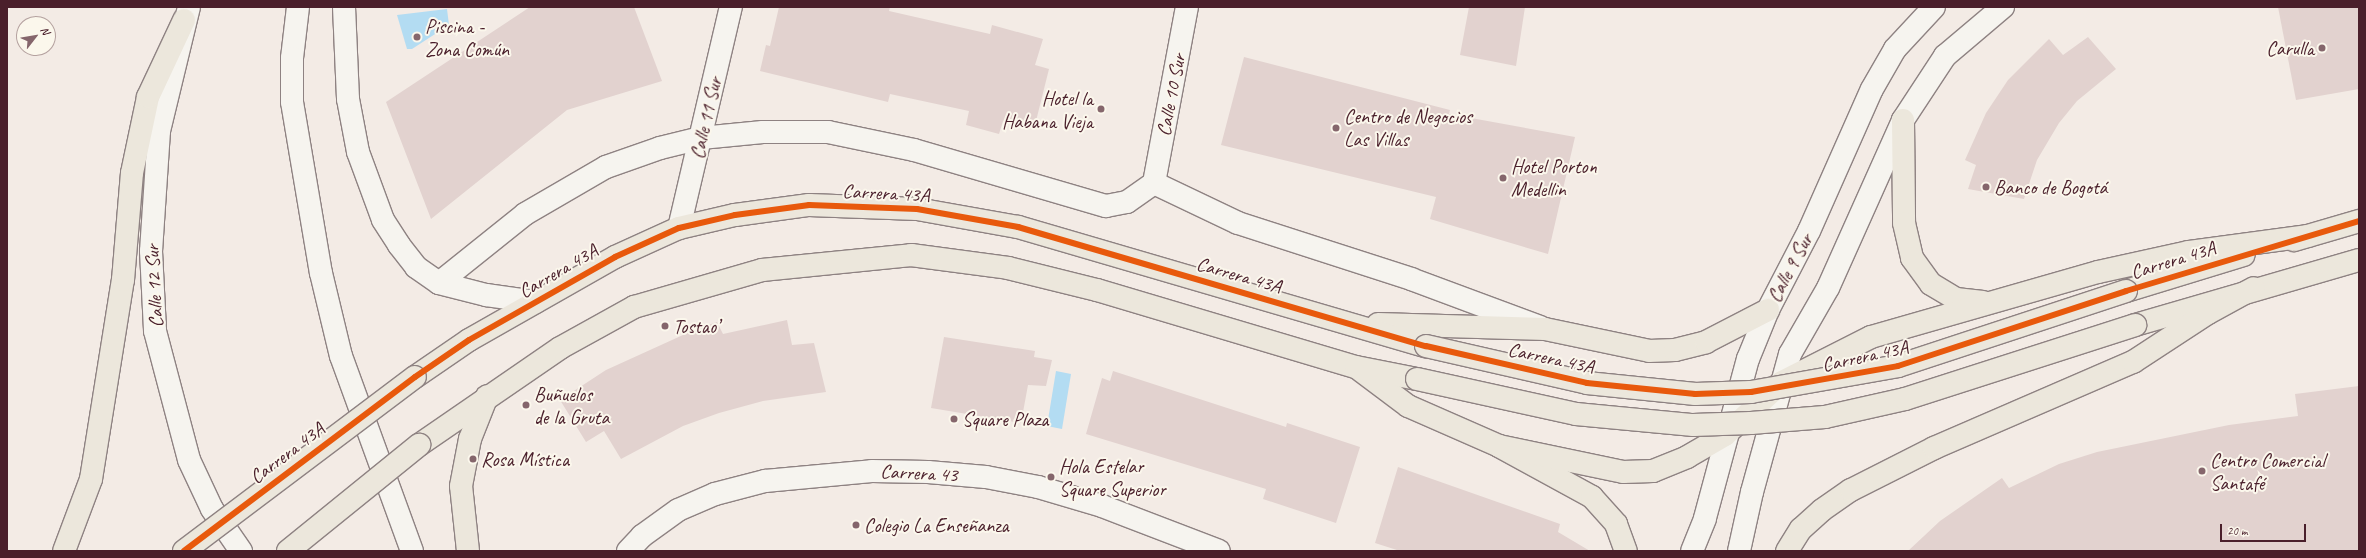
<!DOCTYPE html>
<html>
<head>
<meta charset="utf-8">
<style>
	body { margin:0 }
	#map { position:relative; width:2366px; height:558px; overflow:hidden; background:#f3ebe5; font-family:Caveat,sans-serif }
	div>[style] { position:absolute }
	.water>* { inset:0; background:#b3dcf2 }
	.building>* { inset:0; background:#e2d2cf }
	.roads { filter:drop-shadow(1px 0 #8e8282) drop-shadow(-1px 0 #8e8282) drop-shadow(0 1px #8e8282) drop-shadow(0 -1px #8e8282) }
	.street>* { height:22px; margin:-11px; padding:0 11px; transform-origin:11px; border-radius:11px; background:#f6f4ef }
	.secondary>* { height:22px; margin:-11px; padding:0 11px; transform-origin:11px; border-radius:11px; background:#f6f4ef }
	.primary>* { height:22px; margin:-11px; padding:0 11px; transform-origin:11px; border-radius:11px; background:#ece7dc }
	.bridges { filter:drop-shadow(1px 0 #8e8282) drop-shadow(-1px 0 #8e8282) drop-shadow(0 1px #8e8282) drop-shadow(0 -1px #8e8282) }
	.primary-bridge>* { height:22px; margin:-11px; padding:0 11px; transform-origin:11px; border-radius:11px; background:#ece7dc }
	.cycleway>* { height:6px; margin:-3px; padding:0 3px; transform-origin:3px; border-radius:3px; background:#e8590c }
	.dots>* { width:11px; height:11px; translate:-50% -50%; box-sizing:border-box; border:2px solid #fbf7ec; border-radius:50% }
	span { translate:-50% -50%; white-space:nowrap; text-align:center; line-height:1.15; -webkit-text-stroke:4px #fbf7ec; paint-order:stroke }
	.poi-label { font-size:20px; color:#4a1f2b }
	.left { translate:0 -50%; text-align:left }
	.right { translate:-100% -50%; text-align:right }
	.street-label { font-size:20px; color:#4a1f2b }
	.frame { position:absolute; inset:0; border:8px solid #4a1f2b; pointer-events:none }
	.north { position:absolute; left:16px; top:16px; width:40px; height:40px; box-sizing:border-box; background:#fbf7ec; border:1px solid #b4a19f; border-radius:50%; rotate:59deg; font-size:11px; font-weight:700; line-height:16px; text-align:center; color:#4a1f2b }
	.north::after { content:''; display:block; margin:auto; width:14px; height:18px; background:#85666c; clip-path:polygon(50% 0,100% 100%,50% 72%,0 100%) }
	.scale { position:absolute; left:2220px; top:524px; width:86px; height:18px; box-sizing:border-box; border:2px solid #4a1f2b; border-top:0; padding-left:5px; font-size:12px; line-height:14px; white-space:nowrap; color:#4a1f2b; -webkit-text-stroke:3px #fbf7ec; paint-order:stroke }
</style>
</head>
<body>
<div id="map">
	<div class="water">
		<div style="clip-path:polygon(447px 9px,449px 25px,412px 49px,407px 49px,397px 15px)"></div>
		<div style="clip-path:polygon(1056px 371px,1071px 374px,1062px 429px,1047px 426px)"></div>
	</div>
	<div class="building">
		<div style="clip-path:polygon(530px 7px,634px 7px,662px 81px,567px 110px,431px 219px,386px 102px)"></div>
		<div style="clip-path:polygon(779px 7px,890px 7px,889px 11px,990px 34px,992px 25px,1043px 39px,1035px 65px,1049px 69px,1034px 129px,1003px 121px,999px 134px,966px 125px,969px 111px,890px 94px,888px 102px,760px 71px,766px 45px,770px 46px)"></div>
		<div style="clip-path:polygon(1469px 7px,1525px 7px,1516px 66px,1460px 55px)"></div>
		<div style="clip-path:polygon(2278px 7px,2359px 7px,2359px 89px,2296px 100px)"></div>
		<div style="clip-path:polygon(2088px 37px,2116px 69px,2077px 101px,2059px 123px,2037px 160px,2024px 199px,1968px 189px,1976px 165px,1965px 160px,1986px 113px,2008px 80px,2049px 39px,2063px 55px)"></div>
		<div style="clip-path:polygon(1244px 57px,1450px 110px,1449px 114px,1575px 137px,1548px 254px,1430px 219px,1436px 197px,1221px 145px)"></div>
		<div style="clip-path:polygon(787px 320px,792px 345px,814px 343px,826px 392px,763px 401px,719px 413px,683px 426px,621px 459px,604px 431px,586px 442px,560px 400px,606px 370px,694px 330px,717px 322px,723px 334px)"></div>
		<div style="clip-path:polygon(944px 337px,1035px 351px,1034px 357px,1052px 360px,1046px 386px,1028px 385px,1021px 423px,931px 408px)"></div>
		<div style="clip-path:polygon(1113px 371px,1286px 427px,1287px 423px,1360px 447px,1336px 523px,1263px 499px,1266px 489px,1086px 434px,1102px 378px,1110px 381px)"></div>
		<div style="clip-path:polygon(2359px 386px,2359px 551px,1908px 551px,1940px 521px,2002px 478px,2009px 488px,2059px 464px,2097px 452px,2229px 425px,2298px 416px,2295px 394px)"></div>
		<div style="clip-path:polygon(1398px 467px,1560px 524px,1558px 532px,1590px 551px,1400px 551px,1375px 543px)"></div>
	</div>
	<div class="roads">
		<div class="street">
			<div style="left:1154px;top:183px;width:93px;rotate:25.5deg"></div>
			<div style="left:1238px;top:223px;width:182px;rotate:17.9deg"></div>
			<div style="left:1411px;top:279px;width:138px;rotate:20.4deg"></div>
			<div style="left:1154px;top:183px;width:179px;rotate:-79.4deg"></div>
			<div style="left:679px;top:228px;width:227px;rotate:-76.8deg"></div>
			<div style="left:439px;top:283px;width:110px;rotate:-38.7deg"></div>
			<div style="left:525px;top:214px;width:94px;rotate:-30.1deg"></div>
			<div style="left:606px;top:167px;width:57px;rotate:-19.4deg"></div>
			<div style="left:660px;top:148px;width:42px;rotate:-13.7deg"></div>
			<div style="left:701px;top:138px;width:62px;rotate:-5.5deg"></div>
			<div style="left:763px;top:132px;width:65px"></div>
			<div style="left:828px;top:132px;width:88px;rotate:11.8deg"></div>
			<div style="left:914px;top:150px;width:200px;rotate:16.3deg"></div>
			<div style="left:1106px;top:206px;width:21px;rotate:-11deg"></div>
			<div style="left:1127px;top:202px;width:33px;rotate:-35deg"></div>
			<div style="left:628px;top:551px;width:21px;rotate:-47deg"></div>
			<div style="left:642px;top:536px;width:44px;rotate:-35.8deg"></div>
			<div style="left:678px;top:510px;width:40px;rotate:-23.4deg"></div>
			<div style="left:715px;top:494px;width:52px;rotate:-14.6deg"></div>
			<div style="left:765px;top:481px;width:107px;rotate:-5.3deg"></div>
			<div style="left:872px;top:471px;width:56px;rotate:1deg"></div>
			<div style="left:928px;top:472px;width:58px;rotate:4.9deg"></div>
			<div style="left:986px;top:477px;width:53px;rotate:10.9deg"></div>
			<div style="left:1038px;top:487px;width:67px;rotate:16.5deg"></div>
			<div style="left:1102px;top:506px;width:125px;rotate:21deg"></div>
		</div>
		<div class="secondary">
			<div style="left:189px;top:7px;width:128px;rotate:103.6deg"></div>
			<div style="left:159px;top:131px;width:120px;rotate:93.8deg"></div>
			<div style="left:151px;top:251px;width:80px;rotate:87.1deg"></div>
			<div style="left:155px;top:331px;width:133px;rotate:75.2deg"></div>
			<div style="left:189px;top:460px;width:54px;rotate:64.9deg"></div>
			<div style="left:212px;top:509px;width:51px;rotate:55.4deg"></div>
			<div style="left:298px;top:7px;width:51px;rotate:96.7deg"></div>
			<div style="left:292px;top:58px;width:44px;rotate:90deg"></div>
			<div style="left:292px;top:102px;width:173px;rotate:80.4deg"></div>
			<div style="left:321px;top:273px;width:85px;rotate:76.5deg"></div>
			<div style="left:341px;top:356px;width:208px;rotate:70deg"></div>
			<div style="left:344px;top:7px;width:92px;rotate:87.5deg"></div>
			<div style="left:348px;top:99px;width:54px;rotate:79.3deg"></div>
			<div style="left:358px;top:152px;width:72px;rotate:69.8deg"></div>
			<div style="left:383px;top:220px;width:30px;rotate:57deg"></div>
			<div style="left:399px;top:245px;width:28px;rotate:52deg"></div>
			<div style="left:416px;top:267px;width:28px;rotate:35deg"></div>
			<div style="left:439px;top:283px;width:49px;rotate:14.3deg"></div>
			<div style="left:486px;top:295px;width:50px;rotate:8deg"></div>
			<div style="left:1692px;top:551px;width:35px;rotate:-68deg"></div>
			<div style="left:1705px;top:518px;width:165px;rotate:-74.9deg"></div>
			<div style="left:1748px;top:359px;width:53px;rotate:-67.8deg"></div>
			<div style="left:1768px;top:310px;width:89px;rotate:-62.6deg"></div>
			<div style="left:1809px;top:231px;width:155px;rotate:-66.1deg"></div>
			<div style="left:1872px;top:89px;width:46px;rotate:-60.1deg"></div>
			<div style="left:1895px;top:49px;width:57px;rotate:-47.1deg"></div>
			<div style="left:1739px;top:551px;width:60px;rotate:-77.6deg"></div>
			<div style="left:1752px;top:492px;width:143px;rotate:-74.6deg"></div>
			<div style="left:1790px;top:354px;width:76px;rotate:-60.1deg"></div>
			<div style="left:1828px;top:288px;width:184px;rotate:-65.9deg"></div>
			<div style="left:1903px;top:120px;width:77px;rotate:-56.7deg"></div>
			<div style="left:1945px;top:56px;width:76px;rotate:-40.2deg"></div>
		</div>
		<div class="primary">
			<div style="left:1903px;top:120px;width:103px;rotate:89.4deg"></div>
			<div style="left:1904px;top:223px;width:36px;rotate:77deg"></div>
			<div style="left:1912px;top:258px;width:32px;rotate:54deg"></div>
			<div style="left:1931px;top:284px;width:29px;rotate:31deg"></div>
			<div style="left:1956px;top:299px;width:27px;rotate:6deg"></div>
			<div style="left:2294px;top:240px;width:68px;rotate:-16.3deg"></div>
			<div style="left:2126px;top:291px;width:123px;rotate:-17deg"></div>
			<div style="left:1378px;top:324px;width:167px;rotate:1.7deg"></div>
			<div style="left:1545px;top:329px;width:106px;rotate:11.9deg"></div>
			<div style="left:1649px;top:351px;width:26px;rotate:-2deg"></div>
			<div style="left:1675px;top:350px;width:32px;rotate:-14deg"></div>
			<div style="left:1706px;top:342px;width:70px;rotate:-27.3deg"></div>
			<div style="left:2135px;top:325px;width:233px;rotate:-16.2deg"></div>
			<div style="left:1360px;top:370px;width:60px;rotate:36.9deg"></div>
			<div style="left:1408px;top:406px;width:99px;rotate:23.7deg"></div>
			<div style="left:1499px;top:446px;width:106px;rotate:28.7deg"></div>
			<div style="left:1592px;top:497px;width:36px;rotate:48deg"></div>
			<div style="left:1616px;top:524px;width:29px;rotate:70deg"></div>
			<div style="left:415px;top:377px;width:65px;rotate:-34.4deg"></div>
			<div style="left:469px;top:340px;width:168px;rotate:-29.6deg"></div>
			<div style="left:615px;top:257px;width:70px;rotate:-24.4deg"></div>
			<div style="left:679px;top:228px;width:57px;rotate:-13.1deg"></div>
			<div style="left:735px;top:215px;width:75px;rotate:-7.7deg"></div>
			<div style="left:809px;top:205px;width:108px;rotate:2.1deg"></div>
			<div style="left:917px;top:209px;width:103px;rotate:10.1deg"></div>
			<div style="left:1018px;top:227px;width:425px;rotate:16.3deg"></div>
			<div style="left:419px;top:445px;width:171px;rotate:-34.5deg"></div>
			<div style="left:560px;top:348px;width:85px;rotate:-29deg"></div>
			<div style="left:634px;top:307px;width:133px;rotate:-16.1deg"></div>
			<div style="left:762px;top:270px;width:150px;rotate:-5.7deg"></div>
			<div style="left:911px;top:255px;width:98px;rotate:7.6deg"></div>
			<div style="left:1008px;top:268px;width:92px;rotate:13.9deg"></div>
			<div style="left:1097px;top:290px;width:270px;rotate:16.6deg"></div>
			<div style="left:1356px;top:367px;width:62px;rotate:11.1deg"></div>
			<div style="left:1499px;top:446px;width:127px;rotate:11.8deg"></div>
			<div style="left:1623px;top:472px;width:30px;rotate:-2deg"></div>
			<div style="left:1653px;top:471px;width:37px;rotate:-22deg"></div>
			<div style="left:1687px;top:457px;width:44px;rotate:-30.1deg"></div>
			<div style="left:1725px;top:435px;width:78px;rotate:-42.9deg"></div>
			<div style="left:1782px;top:382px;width:100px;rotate:-26.8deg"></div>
			<div style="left:1871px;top:337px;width:236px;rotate:-16deg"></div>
			<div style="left:2098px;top:272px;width:93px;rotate:-12.4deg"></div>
			<div style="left:2189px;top:252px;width:119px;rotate:-7.7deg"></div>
			<div style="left:64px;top:551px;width:77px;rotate:-69.4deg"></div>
			<div style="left:91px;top:479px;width:202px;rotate:-80.9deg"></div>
			<div style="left:123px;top:280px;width:107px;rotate:-85.2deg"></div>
			<div style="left:132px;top:173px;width:78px;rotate:-78.1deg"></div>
			<div style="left:148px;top:97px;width:85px;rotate:-64.9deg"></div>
			<div style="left:468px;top:551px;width:65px;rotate:-96.1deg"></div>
			<div style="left:461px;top:486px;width:48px;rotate:-79.2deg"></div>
			<div style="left:470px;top:439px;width:46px;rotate:-68.4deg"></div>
			<div style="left:1787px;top:551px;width:26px;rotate:-58deg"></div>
			<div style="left:1801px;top:529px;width:28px;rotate:-42deg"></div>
			<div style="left:1822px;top:510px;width:35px;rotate:-35deg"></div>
			<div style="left:1851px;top:490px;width:93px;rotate:-26.8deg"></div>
			<div style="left:1934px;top:448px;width:217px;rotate:-23.4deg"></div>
			<div style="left:2133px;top:362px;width:90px;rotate:-33.2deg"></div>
			<div style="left:2208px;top:313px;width:52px;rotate:-28.5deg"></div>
		</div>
	</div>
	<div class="bridges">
		<div class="primary-bridge">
			<div style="left:1426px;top:346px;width:165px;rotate:12.9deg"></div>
			<div style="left:1587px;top:383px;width:109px;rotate:5.8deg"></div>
			<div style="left:1695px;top:394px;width:56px;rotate:-2deg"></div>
			<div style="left:1751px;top:392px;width:149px;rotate:-10deg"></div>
			<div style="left:1898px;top:366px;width:240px;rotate:-18.2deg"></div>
			<div style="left:1417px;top:379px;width:163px;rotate:12.4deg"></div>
			<div style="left:1576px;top:414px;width:118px;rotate:5.4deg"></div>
			<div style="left:1693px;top:425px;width:58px;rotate:-2deg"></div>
			<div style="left:1751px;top:423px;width:74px;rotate:-4.6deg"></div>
			<div style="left:1825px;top:417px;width:82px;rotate:-12.7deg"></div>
			<div style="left:1905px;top:399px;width:242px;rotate:-17.8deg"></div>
			<div style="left:184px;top:551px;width:289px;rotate:-37deg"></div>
			<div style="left:288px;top:551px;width:169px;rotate:-39deg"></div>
		</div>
	</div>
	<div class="cycleway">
		<div style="left:184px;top:551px;width:289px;rotate:-37deg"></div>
		<div style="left:415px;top:377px;width:65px;rotate:-34.4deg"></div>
		<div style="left:469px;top:340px;width:168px;rotate:-29.6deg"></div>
		<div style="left:615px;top:257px;width:70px;rotate:-24.4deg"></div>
		<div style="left:679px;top:228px;width:57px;rotate:-13.1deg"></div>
		<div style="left:735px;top:215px;width:75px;rotate:-7.7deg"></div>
		<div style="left:809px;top:205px;width:108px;rotate:2.1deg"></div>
		<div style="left:917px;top:209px;width:103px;rotate:10.1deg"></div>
		<div style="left:1018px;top:227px;width:425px;rotate:16.3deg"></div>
		<div style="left:1426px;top:346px;width:165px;rotate:12.9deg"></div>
		<div style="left:1587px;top:383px;width:109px;rotate:5.8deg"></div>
		<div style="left:1695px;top:394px;width:56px;rotate:-2deg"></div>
		<div style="left:1751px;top:392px;width:149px;rotate:-10deg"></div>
		<div style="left:1898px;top:366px;width:240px;rotate:-18.2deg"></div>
		<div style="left:2126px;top:291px;width:243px;rotate:-16.7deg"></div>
	</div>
	<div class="dots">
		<div style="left:417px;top:37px;background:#85666c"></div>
		<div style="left:2322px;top:48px;background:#85666c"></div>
		<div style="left:1101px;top:109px;background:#85666c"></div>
		<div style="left:1336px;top:128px;background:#85666c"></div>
		<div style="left:1503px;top:178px;background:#85666c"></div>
		<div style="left:1986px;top:187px;background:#85666c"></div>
		<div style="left:665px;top:326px;background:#85666c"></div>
		<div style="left:526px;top:405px;background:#85666c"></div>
		<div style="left:954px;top:419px;background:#85666c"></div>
		<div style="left:473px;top:459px;background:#85666c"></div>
		<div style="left:2202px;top:471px;background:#85666c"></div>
		<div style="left:1051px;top:477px;background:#85666c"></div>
		<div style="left:856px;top:525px;background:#85666c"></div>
	</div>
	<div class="poi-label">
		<span class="left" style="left:425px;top:38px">Piscina -<br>Zona Común</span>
		<span class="right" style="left:2314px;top:48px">Carulla</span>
		<span class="right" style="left:1093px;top:110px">Hotel la<br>Habana Vieja</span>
		<span class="left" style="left:1344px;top:128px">Centro de Negocios<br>Las Villas</span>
		<span class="left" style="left:1511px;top:178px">Hotel Porton<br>Medellin</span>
		<span class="left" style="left:1994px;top:187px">Banco de Bogotá</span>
		<span class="left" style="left:673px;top:326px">Tostao’</span>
		<span class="left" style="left:534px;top:406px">Buñuelos<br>de la Gruta</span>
		<span class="left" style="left:962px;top:419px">Square Plaza</span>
		<span class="left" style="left:481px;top:459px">Rosa Mística</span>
		<span class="left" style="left:2210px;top:472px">Centro Comercial<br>Santafé</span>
		<span class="left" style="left:1059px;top:478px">Hola Estelar<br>Square Superior</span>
		<span class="left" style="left:864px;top:525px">Colegio La Enseñanza</span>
	</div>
	<div class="street-label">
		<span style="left:1171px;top:95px;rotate:-79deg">Calle 10 Sur</span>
		<span style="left:706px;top:118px;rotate:-77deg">Calle 11 Sur</span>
		<span style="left:886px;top:193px;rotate:3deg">Carrera 43A</span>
		<span style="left:2173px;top:260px;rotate:-17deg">Carrera 43A</span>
		<span style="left:1790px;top:268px;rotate:-62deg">Calle 9 Sur</span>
		<span style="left:558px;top:271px;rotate:-30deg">Carrera 43A</span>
		<span style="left:1239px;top:275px;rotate:16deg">Carrera 43A</span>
		<span style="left:154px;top:286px;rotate:-93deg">Calle 12 Sur</span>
		<span style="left:1865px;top:356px;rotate:-12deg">Carrera 43A</span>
		<span style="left:1551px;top:358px;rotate:12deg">Carrera 43A</span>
		<span style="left:287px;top:453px;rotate:-37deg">Carrera 43A</span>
		<span style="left:919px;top:473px;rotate:3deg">Carrera 43</span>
	</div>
	<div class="frame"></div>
	<div class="north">N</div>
	<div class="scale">20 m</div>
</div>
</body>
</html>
